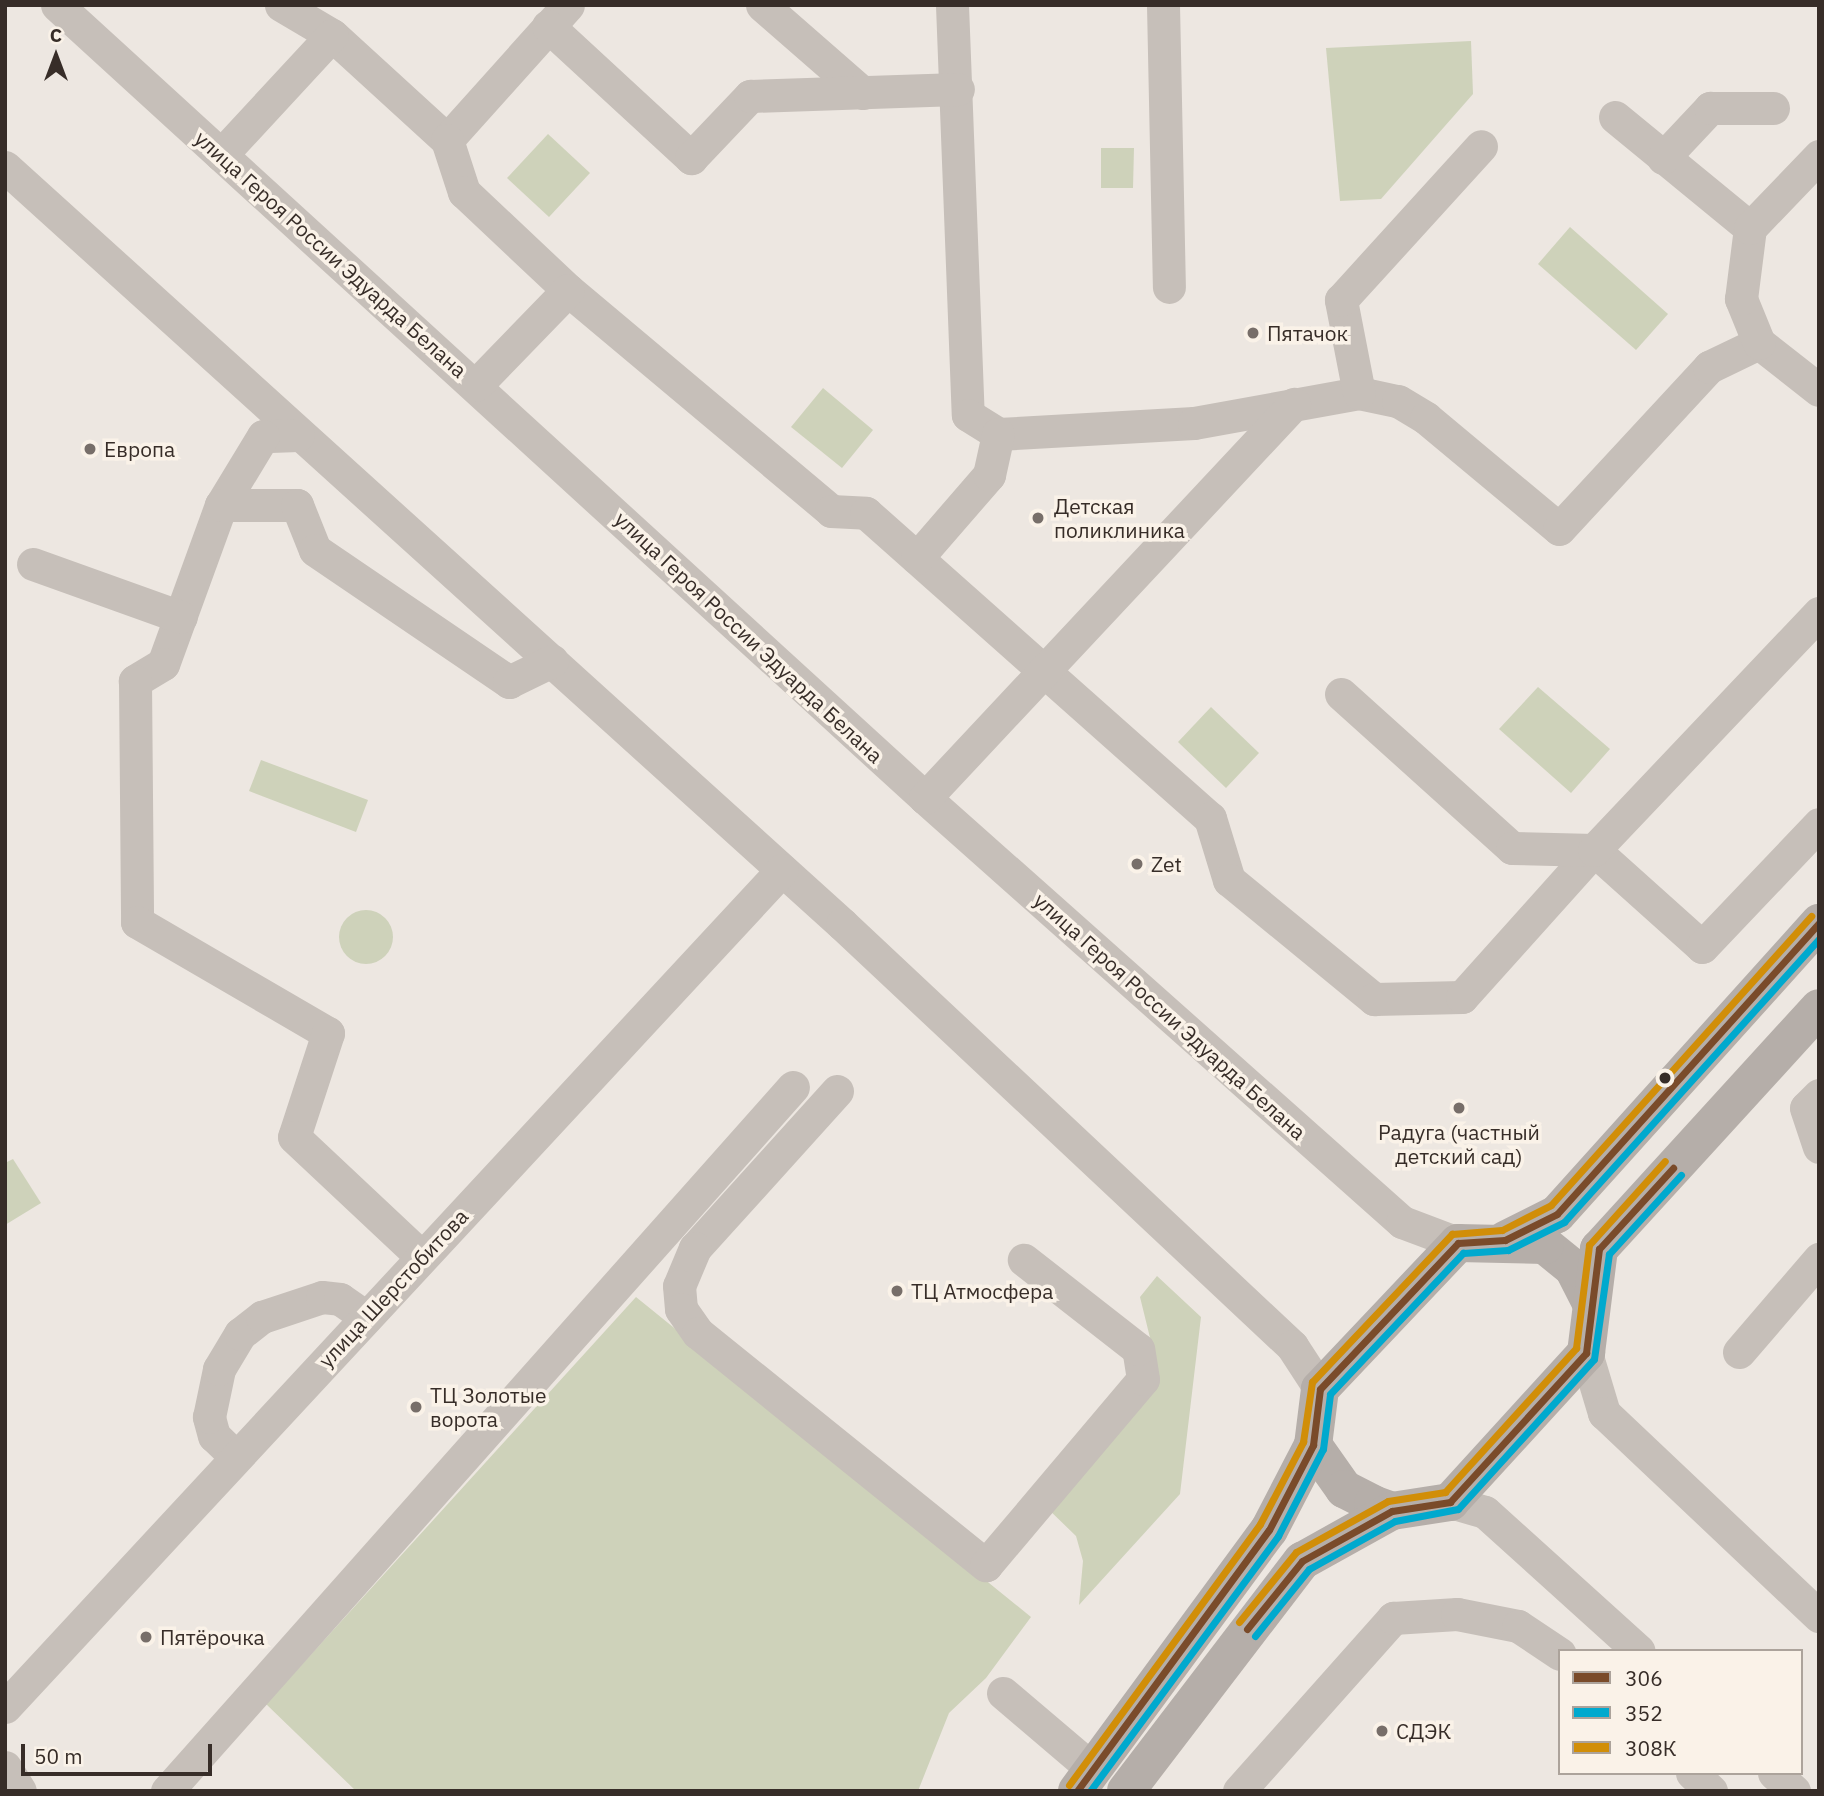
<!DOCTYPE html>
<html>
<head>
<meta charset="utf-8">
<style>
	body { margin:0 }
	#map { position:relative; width:1824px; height:1796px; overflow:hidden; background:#ede7e1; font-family:"IBM Plex Sans",sans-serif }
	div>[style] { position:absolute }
	.green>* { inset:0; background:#ced2ba }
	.round { border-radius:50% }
	.minor>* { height:33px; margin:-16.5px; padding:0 16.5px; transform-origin:16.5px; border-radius:16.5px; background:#c6bfb9 }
	.major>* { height:38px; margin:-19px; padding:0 19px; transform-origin:19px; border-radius:19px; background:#b5aea9 }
	.bus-1>* { height:7px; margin:-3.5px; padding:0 3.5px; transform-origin:3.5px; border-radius:3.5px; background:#7a4b2a }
	.bus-2>* { height:7px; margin:-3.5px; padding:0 3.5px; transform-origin:3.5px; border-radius:3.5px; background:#00a9ce }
	.bus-3>* { height:7px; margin:-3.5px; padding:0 3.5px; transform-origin:3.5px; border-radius:3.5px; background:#d18e08 }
	.dots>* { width:19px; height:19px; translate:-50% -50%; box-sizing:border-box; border:4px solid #faf2e8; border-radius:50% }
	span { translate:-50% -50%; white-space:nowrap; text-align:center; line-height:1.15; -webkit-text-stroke:7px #faf2e8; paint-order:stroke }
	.street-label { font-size:21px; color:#372d28 }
	.poi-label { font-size:21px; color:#372d28 }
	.left { translate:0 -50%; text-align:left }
	.frame { position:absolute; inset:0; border:7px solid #372d28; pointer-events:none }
	.legend { position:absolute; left:1558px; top:1649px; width:245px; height:126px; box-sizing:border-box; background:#faf2e8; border:2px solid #aca39b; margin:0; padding:9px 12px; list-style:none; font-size:21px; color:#372d28 }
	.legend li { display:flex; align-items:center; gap:14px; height:35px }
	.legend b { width:35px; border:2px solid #aca39b }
	.north { position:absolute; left:21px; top:21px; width:70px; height:70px; -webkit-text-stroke:5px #faf2e8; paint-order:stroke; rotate:0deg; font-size:19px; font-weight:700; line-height:28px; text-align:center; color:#372d28 }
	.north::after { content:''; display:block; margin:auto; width:24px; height:32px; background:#372d28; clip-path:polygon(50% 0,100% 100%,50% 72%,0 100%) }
	.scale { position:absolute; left:21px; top:1744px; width:191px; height:32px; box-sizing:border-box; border:4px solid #372d28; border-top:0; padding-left:9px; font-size:21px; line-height:24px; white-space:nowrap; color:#372d28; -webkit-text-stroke:5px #faf2e8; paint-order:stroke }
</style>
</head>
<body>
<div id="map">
	<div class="green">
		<div style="clip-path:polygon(1471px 41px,1473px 94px,1381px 199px,1340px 201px,1326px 48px)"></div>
		<div style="clip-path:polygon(548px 134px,590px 173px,549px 217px,507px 178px)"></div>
		<div style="clip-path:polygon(1101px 148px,1134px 148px,1133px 188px,1101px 188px)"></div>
		<div style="clip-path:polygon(1570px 227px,1668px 314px,1636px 350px,1538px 264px)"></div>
		<div style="clip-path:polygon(823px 388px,873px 430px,842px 468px,791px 427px)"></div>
		<div style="clip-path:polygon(1538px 687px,1610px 749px,1571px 793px,1499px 729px)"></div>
		<div style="clip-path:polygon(1211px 707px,1259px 753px,1226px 788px,1178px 742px)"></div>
		<div style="clip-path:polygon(261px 760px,368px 800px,356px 832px,249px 791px)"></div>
		<div class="round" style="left:339px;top:910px;width:54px;height:54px"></div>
		<div style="clip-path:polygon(13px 1159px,41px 1203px,5px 1225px,5px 1163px)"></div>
		<div style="clip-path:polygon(1157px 1276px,1201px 1317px,1180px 1494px,1079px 1605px,1083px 1561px,1076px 1536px,1044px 1505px,1154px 1354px,1140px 1297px)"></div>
		<div style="clip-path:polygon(636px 1297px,1031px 1617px,986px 1678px,949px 1713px,918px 1791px,356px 1791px,266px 1704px)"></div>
	</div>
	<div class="minor">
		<div style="left:57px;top:5px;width:1176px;rotate:42.41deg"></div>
		<div style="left:925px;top:798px;width:638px;rotate:41.63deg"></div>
		<div style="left:1402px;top:1222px;width:60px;rotate:20.6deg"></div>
		<div style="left:281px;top:5px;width:59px;rotate:30.5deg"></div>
		<div style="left:332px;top:35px;width:156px;rotate:42.4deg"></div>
		<div style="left:447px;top:140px;width:181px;rotate:-48.1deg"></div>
		<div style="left:762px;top:5px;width:134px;rotate:41.1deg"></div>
		<div style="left:952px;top:5px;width:410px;rotate:87.8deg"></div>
		<div style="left:968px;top:415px;width:36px;rotate:32deg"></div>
		<div style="left:998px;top:434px;width:196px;rotate:-3.2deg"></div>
		<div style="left:1194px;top:423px;width:168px;rotate:-10.3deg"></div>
		<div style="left:1359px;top:393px;width:40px;rotate:12deg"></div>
		<div style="left:1398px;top:401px;width:33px;rotate:31deg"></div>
		<div style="left:1426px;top:418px;width:173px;rotate:39.8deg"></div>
		<div style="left:1559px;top:529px;width:221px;rotate:-47.2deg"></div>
		<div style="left:1709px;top:367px;width:55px;rotate:-25.6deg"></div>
		<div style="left:1759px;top:343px;width:76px;rotate:38.1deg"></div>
		<div style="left:1163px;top:5px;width:282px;rotate:88.8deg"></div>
		<div style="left:548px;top:26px;width:195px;rotate:42.7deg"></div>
		<div style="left:691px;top:158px;width:86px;rotate:-46.4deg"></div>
		<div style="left:750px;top:96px;width:208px;rotate:-1.9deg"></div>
		<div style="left:1615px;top:117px;width:175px;rotate:39.4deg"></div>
		<div style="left:447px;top:140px;width:55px;rotate:71.9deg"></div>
		<div style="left:464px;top:192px;width:143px;rotate:43.3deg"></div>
		<div style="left:568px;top:290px;width:344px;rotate:40deg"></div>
		<div style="left:831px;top:511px;width:35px;rotate:3deg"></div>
		<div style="left:866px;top:513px;width:460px;rotate:41.6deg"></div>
		<div style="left:1210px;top:818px;width:65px;rotate:73deg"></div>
		<div style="left:1229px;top:880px;width:188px;rotate:39.4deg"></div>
		<div style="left:1374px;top:999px;width:88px;rotate:-1.3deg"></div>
		<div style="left:1462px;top:997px;width:198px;rotate:-48.1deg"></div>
		<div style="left:1594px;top:850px;width:145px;rotate:41.9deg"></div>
		<div style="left:1702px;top:947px;width:170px;rotate:-46.4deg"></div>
		<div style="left:221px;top:155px;width:163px;rotate:-47.2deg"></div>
		<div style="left:1663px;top:158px;width:69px;rotate:-46.8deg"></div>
		<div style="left:1710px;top:108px;width:63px"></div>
		<div style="left:5px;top:167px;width:1129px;rotate:42.13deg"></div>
		<div style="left:842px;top:924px;width:617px;rotate:43.16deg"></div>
		<div style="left:1292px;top:1346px;width:51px;rotate:56.9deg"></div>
		<div style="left:1759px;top:343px;width:48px;rotate:-112.2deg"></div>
		<div style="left:1741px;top:299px;width:72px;rotate:-82.8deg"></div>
		<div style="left:1750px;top:228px;width:100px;rotate:-46.2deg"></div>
		<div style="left:476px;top:385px;width:132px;rotate:-45.9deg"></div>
		<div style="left:1359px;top:393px;width:95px;rotate:-101deg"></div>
		<div style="left:1341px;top:300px;width:208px;rotate:-47.7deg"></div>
		<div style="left:298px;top:435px;width:35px;rotate:178deg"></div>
		<div style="left:263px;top:436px;width:81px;rotate:121.3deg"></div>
		<div style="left:221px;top:505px;width:169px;rotate:110deg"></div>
		<div style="left:163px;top:664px;width:33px;rotate:149deg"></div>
		<div style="left:135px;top:681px;width:241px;rotate:89.5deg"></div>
		<div style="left:137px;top:922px;width:221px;rotate:30.2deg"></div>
		<div style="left:328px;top:1033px;width:109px;rotate:108.1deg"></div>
		<div style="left:294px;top:1137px;width:175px;rotate:43.2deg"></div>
		<div style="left:221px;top:505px;width:76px"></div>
		<div style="left:297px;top:505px;width:48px;rotate:68.2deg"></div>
		<div style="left:315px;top:550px;width:235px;rotate:34.2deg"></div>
		<div style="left:509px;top:682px;width:48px;rotate:-26deg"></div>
		<div style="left:917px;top:558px;width:110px;rotate:-49.1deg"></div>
		<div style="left:989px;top:475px;width:42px;rotate:-77.6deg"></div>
		<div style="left:33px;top:564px;width:157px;rotate:19.7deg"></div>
		<div style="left:1341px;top:694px;width:230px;rotate:42deg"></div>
		<div style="left:1512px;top:848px;width:82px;rotate:1.4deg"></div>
		<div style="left:1594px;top:850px;width:327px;rotate:-46.5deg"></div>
		<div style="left:925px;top:798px;width:540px;rotate:-46.88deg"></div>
		<div style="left:837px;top:1091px;width:212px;rotate:132.1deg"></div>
		<div style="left:695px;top:1248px;width:41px;rotate:112.8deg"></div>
		<div style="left:679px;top:1286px;width:23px;rotate:85deg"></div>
		<div style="left:681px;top:1309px;width:29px;rotate:55deg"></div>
		<div style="left:698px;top:1333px;width:370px;rotate:38.9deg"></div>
		<div style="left:986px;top:1565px;width:243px;rotate:-49.8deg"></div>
		<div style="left:1143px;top:1379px;width:30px;rotate:-99deg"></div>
		<div style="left:1138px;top:1349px;width:145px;rotate:-142deg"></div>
		<div style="left:1819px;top:1095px;width:18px;rotate:135deg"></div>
		<div style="left:1806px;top:1108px;width:41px;rotate:71.6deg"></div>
		<div style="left:1739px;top:1352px;width:123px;rotate:-49.3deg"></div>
		<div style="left:1586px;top:1353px;width:63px;rotate:73.3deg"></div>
		<div style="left:1604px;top:1413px;width:296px;rotate:43.4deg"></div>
		<div style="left:236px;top:1457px;width:30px;rotate:-136deg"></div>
		<div style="left:214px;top:1436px;width:20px;rotate:-105deg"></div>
		<div style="left:209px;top:1417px;width:49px;rotate:-78.2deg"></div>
		<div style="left:219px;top:1369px;width:41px;rotate:-59deg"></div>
		<div style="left:240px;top:1334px;width:28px;rotate:-38deg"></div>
		<div style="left:262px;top:1317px;width:63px;rotate:-18.4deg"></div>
		<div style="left:322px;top:1297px;width:18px;rotate:6deg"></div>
		<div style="left:340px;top:1299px;width:32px;rotate:35deg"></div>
		<div style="left:1450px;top:1502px;width:36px;rotate:16deg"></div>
		<div style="left:1485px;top:1512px;width:207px;rotate:42.1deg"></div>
		<div style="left:1003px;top:1693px;width:116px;rotate:40.4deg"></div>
		<div style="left:5px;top:1707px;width:1142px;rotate:-47.13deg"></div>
		<div style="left:5px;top:1767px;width:28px;rotate:58deg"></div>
		<div style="left:1692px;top:1773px;width:26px;rotate:43deg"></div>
		<div style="left:1774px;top:1773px;width:27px;rotate:42deg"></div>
		<div style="left:167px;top:1791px;width:942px;rotate:-48.36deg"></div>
		<div style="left:1239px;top:1791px;width:232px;rotate:-48.3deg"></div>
		<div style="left:1393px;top:1618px;width:64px;rotate:-3.6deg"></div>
		<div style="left:1457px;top:1614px;width:62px;rotate:11.1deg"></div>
		<div style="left:1518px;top:1626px;width:50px;rotate:33.7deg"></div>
	</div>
	<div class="major">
		<div style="left:1505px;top:1240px;width:58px;rotate:-26.6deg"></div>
		<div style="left:1557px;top:1214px;width:392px;rotate:-48deg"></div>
		<div style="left:1591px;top:1303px;width:39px;rotate:-117deg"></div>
		<div style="left:1573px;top:1268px;width:36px;rotate:-141deg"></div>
		<div style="left:1545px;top:1245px;width:87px;rotate:-178.7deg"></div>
		<div style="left:1458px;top:1243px;width:201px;rotate:133.4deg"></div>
		<div style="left:1320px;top:1389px;width:56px;rotate:97.1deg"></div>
		<div style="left:1313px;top:1445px;width:54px;rotate:54.8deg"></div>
		<div style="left:1344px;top:1489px;width:33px;rotate:27deg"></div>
		<div style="left:1373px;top:1504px;width:20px;rotate:20deg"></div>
		<div style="left:1392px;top:1511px;width:59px;rotate:-8.8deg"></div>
		<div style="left:1450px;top:1502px;width:202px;rotate:-47.6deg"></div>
		<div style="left:1586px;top:1353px;width:105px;rotate:-82.9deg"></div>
		<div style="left:1599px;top:1249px;width:326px;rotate:-47.6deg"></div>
		<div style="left:1077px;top:1791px;width:324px;rotate:-53.7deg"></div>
		<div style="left:1269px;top:1530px;width:96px;rotate:-62.6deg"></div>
		<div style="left:1126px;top:1791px;width:290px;rotate:-52.6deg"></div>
		<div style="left:1302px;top:1561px;width:103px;rotate:-29.1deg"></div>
	</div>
	<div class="bus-1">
		<div style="left:1247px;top:1629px;width:87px;rotate:-51deg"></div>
		<div style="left:1302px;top:1561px;width:103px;rotate:-29.1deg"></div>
		<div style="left:1392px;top:1511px;width:59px;rotate:-8.8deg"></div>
		<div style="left:1450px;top:1502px;width:202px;rotate:-47.6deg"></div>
		<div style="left:1586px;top:1353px;width:105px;rotate:-82.9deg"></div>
		<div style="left:1599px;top:1249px;width:110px;rotate:-47.6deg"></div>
		<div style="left:1077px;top:1791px;width:324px;rotate:-53.7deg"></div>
		<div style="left:1269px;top:1530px;width:96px;rotate:-62.6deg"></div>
		<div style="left:1313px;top:1445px;width:56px;rotate:-82.9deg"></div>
		<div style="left:1320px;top:1389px;width:201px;rotate:-46.6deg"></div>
		<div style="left:1458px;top:1243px;width:47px;rotate:-3.7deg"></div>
		<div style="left:1505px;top:1240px;width:58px;rotate:-26.6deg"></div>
		<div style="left:1557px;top:1214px;width:392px;rotate:-48deg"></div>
	</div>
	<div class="bus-2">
		<div style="left:1255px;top:1636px;width:86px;rotate:-51.1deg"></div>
		<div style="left:1309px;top:1569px;width:98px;rotate:-29.2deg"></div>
		<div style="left:1395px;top:1521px;width:64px;rotate:-10.8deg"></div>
		<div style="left:1458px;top:1509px;width:202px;rotate:-47.8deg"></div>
		<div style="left:1594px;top:1359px;width:106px;rotate:-81.9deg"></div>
		<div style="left:1609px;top:1254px;width:107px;rotate:-47.7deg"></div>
		<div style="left:1090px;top:1791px;width:317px;rotate:-53.6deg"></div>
		<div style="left:1278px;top:1536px;width:98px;rotate:-62.7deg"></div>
		<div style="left:1323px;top:1449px;width:55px;rotate:-82.7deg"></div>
		<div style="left:1330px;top:1394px;width:194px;rotate:-46.7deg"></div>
		<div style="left:1463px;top:1253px;width:45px;rotate:-3.8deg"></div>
		<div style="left:1508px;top:1250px;width:63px;rotate:-26.6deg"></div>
		<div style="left:1564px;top:1222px;width:381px;rotate:-48deg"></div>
	</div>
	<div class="bus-3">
		<div style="left:1239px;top:1622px;width:90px;rotate:-50.8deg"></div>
		<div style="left:1296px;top:1552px;width:105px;rotate:-29deg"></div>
		<div style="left:1388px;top:1501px;width:58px;rotate:-9deg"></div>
		<div style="left:1445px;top:1492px;width:195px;rotate:-47.7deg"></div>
		<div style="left:1576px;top:1348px;width:104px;rotate:-82.8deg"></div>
		<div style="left:1589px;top:1245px;width:113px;rotate:-47.9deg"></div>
		<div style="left:1069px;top:1785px;width:323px;rotate:-53.8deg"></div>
		<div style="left:1260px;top:1524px;width:93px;rotate:-62.3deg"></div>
		<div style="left:1303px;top:1442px;width:61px;rotate:-81.5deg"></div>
		<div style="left:1312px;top:1382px;width:204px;rotate:-46.6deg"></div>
		<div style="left:1452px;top:1234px;width:50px;rotate:-4.6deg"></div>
		<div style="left:1502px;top:1230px;width:55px;rotate:-27deg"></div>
		<div style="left:1551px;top:1205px;width:389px;rotate:-48deg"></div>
	</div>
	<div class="dots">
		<div style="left:1253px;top:333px;background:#776e69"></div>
		<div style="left:90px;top:449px;background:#776e69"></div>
		<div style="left:1038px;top:518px;background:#776e69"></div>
		<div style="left:1137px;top:864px;background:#776e69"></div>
		<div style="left:1665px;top:1078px;background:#372d28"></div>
		<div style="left:1459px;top:1108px;background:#776e69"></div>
		<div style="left:897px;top:1291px;background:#776e69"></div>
		<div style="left:416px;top:1407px;background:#776e69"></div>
		<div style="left:146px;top:1637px;background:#776e69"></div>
		<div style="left:1382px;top:1731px;background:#776e69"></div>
	</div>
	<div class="street-label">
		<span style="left:331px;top:254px;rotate:42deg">улица Героя России Эдуарда Белана</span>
		<span style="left:749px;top:637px;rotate:43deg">улица Героя России Эдуарда Белана</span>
		<span style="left:1170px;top:1016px;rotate:42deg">улица Героя России Эдуарда Белана</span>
		<span style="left:393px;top:1288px;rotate:-47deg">улица Шерстобитова</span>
	</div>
	<div class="poi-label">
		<span class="left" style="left:1267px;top:333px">Пятачок</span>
		<span class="left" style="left:104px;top:449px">Европа</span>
		<span class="left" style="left:1054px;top:518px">Детская<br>поликлиника</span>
		<span class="left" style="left:1151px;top:864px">Zet</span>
		<span style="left:1459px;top:1144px">Радуга (частный<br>детский сад)</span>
		<span class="left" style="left:911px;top:1291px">ТЦ Атмосфера</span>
		<span class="left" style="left:430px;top:1407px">ТЦ Золотые<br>ворота</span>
		<span class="left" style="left:160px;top:1637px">Пятёрочка</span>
		<span class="left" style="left:1396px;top:1731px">СДЭК</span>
	</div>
	<div class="frame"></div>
	<ul class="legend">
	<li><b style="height:9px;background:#7a4b2a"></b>306</li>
	<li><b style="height:9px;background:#00a9ce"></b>352</li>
	<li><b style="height:9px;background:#d18e08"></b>308К</li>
	</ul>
	<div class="north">С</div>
	<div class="scale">50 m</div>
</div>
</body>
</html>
